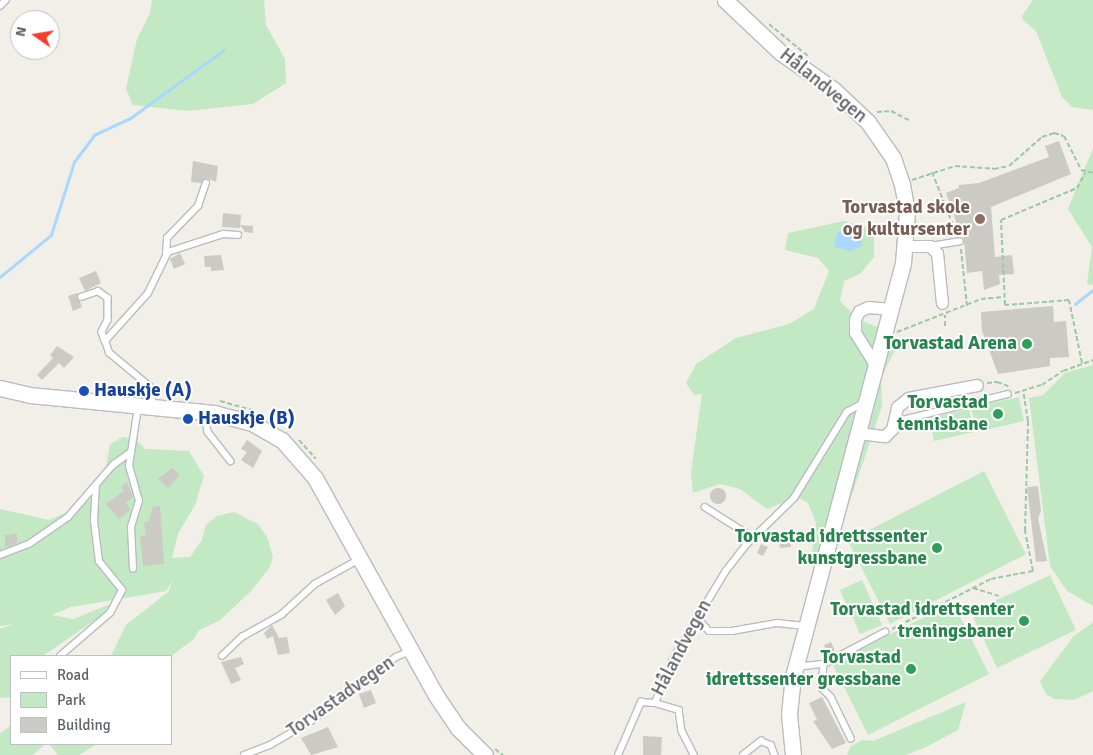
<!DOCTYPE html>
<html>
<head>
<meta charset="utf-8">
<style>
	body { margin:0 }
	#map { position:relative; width:1093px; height:755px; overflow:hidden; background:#f1efe7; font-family:Signika,sans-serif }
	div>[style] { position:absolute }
	.green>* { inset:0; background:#c2e9c3 }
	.water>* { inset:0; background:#a9d7ff }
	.stream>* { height:2.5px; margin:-1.25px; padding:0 1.25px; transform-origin:1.25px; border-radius:1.25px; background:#a9d7ff }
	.building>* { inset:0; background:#cccac4 }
	.round { border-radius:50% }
	.path>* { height:2px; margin-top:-1px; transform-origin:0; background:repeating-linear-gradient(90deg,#9ac8a9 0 5px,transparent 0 7.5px) }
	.roads { filter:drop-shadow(1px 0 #b9bcc1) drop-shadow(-1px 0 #b9bcc1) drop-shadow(0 1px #b9bcc1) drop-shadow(0 -1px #b9bcc1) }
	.service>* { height:5.5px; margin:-2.75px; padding:0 2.75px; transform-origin:2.75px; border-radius:2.75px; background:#fff }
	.minor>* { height:11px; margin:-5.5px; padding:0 5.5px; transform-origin:5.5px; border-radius:5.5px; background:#fff }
	.secondary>* { height:15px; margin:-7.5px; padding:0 7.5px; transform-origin:7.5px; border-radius:7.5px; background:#fff }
	.dots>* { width:14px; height:14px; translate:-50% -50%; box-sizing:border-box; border:2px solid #fff; border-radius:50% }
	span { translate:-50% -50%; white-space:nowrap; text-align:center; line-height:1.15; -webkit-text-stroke:4px #fff; paint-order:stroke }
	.street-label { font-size:19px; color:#5e6268 }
	.education-label { font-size:19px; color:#785e54; font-weight:700 }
	.right { translate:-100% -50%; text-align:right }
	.leisure-label { font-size:19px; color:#27864d; font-weight:700 }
	.transit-label { font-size:19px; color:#164399; font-weight:700 }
	.left { translate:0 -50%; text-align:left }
	.legend { position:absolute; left:10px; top:655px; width:162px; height:90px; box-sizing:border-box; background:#fff; border:1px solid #bfc0c3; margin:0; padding:6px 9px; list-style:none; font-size:15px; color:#5e6268 }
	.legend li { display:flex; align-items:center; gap:10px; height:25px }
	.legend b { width:25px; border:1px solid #bfc0c3 }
	.north { position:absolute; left:10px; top:10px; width:50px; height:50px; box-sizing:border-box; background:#fff; border:1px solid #bfc0c3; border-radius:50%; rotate:283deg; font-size:14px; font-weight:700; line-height:20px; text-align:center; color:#5e6268 }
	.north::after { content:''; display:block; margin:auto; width:18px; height:22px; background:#f3402b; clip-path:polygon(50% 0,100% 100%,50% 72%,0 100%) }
</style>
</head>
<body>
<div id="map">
	<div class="green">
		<div style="clip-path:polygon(152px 0,264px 0,266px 25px,285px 59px,286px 83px,253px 104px,188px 111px,133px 105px,126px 89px,137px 39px,150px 13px)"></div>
		<div style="clip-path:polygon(1033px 0,1093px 0,1093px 110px,1072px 107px,1062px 97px,1036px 31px,1023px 20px,1022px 16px)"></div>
		<div style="clip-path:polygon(1093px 148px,1093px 285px,1087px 284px,1092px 247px,1068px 209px)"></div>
		<div style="clip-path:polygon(844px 221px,874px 229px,874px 257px,860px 274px,844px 281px,840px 301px,859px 320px,883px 329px,897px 346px,881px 378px,882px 406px,833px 551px,812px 552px,816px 523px,808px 503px,797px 497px,767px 509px,740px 489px,720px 484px,693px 493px,691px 472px,702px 394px,694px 395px,686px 383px,696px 364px,736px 338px,789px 324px,814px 309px,829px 271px,818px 258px,785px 250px,788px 233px)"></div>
		<div style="clip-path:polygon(1093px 365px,1093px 606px,1067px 591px,1050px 566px,1029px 398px,1043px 395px,1065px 373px)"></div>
		<div style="clip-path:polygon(1019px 397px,1024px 421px,976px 432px,971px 407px)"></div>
		<div style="clip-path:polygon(969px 409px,974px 432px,934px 441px,929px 418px)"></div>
		<div style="clip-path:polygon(123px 437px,136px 439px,145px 449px,189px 451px,204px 476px,195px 505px,178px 534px,172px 558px,190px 557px,202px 540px,206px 525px,217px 516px,234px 512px,258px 524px,267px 537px,273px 557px,270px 567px,251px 591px,219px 621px,199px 630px,194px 639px,171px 656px,111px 656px,126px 625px,168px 592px,173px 580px,166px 591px,71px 607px,52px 615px,73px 619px,113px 603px,99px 617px,43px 656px,11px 656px,11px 697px,0 698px,0 629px,13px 624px,0 626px,0 509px,49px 520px,70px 511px,105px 474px,110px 444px)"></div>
		<div style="clip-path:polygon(984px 471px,1026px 554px,890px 624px,848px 541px)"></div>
		<div style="clip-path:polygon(1050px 575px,1076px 630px,997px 668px,971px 612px)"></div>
		<div style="clip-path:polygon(862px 580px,882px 625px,860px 634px,840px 590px)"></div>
		<div style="clip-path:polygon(953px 603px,989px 674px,868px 735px,832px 663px)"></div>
		<div style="clip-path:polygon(1093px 622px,1093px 691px,1074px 700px,1054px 699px,1046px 694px,1040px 681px,1073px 637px)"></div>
		<div style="clip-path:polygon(966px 702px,958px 730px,924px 748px,906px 755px,847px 755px,850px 747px,862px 740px,873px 741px)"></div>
		<div style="clip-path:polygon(11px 725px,11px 744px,97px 744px,79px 755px,58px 755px,50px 745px,44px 745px,33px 755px,0 755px,0 734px)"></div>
	</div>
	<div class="water">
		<div style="clip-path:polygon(860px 229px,862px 246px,850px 251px,834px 247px,838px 231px)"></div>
	</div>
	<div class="stream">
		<div style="left:0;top:277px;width:66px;rotate:-39.5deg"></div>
		<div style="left:51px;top:235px;width:77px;rotate:-72.5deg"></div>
		<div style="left:74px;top:162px;width:34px;rotate:-53deg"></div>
		<div style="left:94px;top:135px;width:38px;rotate:-25deg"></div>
		<div style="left:129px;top:119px;width:117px;rotate:-36deg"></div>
		<div style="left:1075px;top:304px;width:23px;rotate:-38deg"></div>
	</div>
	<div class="building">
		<div style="clip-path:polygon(1059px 141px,1071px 174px,991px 207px,995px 257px,1012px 255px,1014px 274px,999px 275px,1000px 284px,984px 290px,982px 271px,967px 273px,963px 230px,959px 230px,946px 193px,959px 188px,959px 185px,979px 183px,1049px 157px,1045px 146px)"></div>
		<div style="clip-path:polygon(193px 161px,218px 166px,216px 182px,206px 178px,201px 183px,191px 182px)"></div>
		<div style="clip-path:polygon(223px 213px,241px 215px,240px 228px,222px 227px)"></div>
		<div style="clip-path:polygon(240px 225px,253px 226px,253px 233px,245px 232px)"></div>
		<div style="clip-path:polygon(180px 253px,185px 264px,174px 269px,170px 259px)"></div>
		<div style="clip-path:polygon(221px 255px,224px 270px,211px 271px,211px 267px,205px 267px,204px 256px)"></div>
		<div style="clip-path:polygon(96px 271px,101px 283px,85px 291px,79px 278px)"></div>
		<div style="clip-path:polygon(77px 293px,82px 307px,73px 311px,68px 296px)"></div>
		<div style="clip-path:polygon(1053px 306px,1054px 322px,1066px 321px,1069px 357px,1050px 358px,1050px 366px,998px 374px,982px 331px,981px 312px)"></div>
		<div style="clip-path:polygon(57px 346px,74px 357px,64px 368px,59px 363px,42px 380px,37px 375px,53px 358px,50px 355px)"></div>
		<div style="clip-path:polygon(247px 440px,262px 451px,253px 468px,241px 460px,247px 452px,241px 449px)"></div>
		<div style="clip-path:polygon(172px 468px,180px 475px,168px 488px,158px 479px)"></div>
		<div style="clip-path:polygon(127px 482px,133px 497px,126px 503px,131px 510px,119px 519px,106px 504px,124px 491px,121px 487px)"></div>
		<div style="clip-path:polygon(1038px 486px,1041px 511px,1038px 518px,1047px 561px,1036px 562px,1027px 487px)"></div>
		<div class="round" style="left:710px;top:488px;width:16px;height:16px"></div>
		<div style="clip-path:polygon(160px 506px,164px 564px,143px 566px,140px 536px,146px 535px,144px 522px,149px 521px,153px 507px)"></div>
		<div style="clip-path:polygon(791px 531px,791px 547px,780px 548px,779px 532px)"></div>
		<div style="clip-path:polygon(17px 534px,17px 543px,5px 547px,5px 535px)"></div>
		<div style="clip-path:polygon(761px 544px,768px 547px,763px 556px,757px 553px)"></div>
		<div style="clip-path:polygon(338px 593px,345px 606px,335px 615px,326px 600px)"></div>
		<div style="clip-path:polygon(272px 625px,279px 638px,287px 637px,290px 653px,278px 655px,273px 636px,267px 639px,264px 633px)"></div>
		<div style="clip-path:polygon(831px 642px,835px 651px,828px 654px,824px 645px)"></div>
		<div style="clip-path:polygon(241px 657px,244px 664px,235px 668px,241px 680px,231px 684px,221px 662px)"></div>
		<div style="clip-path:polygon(371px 690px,376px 703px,364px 708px,359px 694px)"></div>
		<div style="clip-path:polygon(822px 697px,846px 743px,832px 749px,813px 721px,817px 720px,809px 703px)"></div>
		<div style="clip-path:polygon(328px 727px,338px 747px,311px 755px,301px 738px)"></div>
		<div style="clip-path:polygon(643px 736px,662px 737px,661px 755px,643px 755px)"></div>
	</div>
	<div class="path">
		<div style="left:769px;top:24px;width:50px;rotate:39.4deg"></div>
		<div style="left:877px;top:112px;width:14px;rotate:-4deg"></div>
		<div style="left:891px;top:111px;width:20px;rotate:27deg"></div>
		<div style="left:932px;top:172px;width:68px;rotate:68.4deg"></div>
		<div style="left:912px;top:180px;width:45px;rotate:-18deg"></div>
		<div style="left:955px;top:166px;width:39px;rotate:4deg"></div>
		<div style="left:994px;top:169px;width:15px;rotate:-11deg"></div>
		<div style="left:1009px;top:166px;width:44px;rotate:-41.3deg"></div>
		<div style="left:1042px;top:137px;width:13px;rotate:-18deg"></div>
		<div style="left:1054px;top:133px;width:10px;rotate:17deg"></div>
		<div style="left:1064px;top:136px;width:38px;rotate:63deg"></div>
		<div style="left:1081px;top:170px;width:12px;rotate:14deg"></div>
		<div style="left:918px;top:229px;width:35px;rotate:-3deg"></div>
		<div style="left:961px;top:249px;width:57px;rotate:84deg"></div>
		<div style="left:945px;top:326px;width:11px;rotate:-90deg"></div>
		<div style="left:897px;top:332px;width:90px;rotate:-21.4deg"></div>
		<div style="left:981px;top:299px;width:22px;rotate:-5deg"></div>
		<div style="left:1082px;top:363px;width:64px;rotate:-101.7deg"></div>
		<div style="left:1069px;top:300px;width:64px;rotate:175.5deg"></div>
		<div style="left:1005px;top:305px;width:85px;rotate:-92.7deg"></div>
		<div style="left:1001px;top:220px;width:82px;rotate:-22.8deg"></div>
		<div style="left:1077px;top:188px;width:17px;rotate:-62deg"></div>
		<div style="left:987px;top:383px;width:10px;rotate:-6deg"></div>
		<div style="left:997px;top:382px;width:12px;rotate:20deg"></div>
		<div style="left:1015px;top:393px;width:28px;rotate:-17deg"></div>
		<div style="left:1042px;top:385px;width:25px;rotate:-34deg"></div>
		<div style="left:1063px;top:371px;width:32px;rotate:-20deg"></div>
		<div style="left:220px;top:401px;width:32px;rotate:16deg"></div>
		<div style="left:299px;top:440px;width:25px;rotate:48deg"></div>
		<div style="left:973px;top:588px;width:27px;rotate:17deg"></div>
		<div style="left:892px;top:629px;width:111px;rotate:-26.8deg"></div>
		<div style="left:991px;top:579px;width:43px;rotate:-10.8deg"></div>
		<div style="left:1033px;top:571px;width:41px;rotate:-101.3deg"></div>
		<div style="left:1025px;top:531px;width:110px;rotate:-88.4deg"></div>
		<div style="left:1028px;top:421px;width:30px;rotate:-99deg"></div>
		<div style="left:495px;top:749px;width:10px;rotate:37deg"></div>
	</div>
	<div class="roads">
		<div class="service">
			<div style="left:0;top:6px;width:8px;rotate:-45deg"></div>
			<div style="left:930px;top:246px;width:30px;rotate:-9deg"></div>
			<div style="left:166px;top:254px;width:16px;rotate:-86deg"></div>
			<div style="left:167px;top:238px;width:45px;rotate:-45.9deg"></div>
			<div style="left:198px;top:206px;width:24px;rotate:-71deg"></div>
			<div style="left:81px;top:297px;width:18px;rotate:-19deg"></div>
			<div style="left:98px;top:291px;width:12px;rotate:35deg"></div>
			<div style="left:108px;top:298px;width:22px;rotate:90deg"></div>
			<div style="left:108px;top:320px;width:13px;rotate:117deg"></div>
			<div style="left:102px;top:332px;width:9px;rotate:72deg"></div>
			<div style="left:153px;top:406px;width:19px;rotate:-99deg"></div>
			<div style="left:150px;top:387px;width:53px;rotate:-140.3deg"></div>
			<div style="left:109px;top:353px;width:13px;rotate:-108deg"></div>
			<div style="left:105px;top:341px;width:64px;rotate:-48.1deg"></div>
			<div style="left:148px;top:293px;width:46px;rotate:-64deg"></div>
			<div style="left:168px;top:252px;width:58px;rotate:-18.1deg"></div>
			<div style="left:223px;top:234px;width:15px;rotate:4deg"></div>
			<div style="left:204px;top:414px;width:18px;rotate:77deg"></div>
			<div style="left:208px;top:432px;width:37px;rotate:52deg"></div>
			<div style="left:894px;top:422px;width:117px;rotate:-13.8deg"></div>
			<div style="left:705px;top:507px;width:58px;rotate:32.3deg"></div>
			<div style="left:0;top:555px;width:31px;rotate:-21deg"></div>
			<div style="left:29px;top:544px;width:47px;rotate:-34.7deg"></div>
			<div style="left:68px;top:517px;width:69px;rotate:-49.1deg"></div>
			<div style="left:113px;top:465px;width:22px;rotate:-36deg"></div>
			<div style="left:133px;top:569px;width:42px;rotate:-92.7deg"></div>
			<div style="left:131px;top:527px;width:27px;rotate:-73deg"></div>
			<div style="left:139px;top:501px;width:36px;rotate:-106deg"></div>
			<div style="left:129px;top:466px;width:60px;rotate:-81.3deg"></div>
			<div style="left:697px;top:617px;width:18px;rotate:49deg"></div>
			<div style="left:709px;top:631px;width:23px"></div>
			<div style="left:732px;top:631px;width:46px;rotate:-10.1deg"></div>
			<div style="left:777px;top:623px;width:28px;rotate:6deg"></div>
			<div style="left:60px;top:656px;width:66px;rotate:-40.7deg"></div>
			<div style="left:110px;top:613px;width:26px;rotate:-62deg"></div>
			<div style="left:122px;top:590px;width:36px;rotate:-129deg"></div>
			<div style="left:99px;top:562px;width:41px;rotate:-97deg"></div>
			<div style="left:94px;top:521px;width:34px;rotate:-87deg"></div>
			<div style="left:222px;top:656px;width:28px;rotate:-44deg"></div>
			<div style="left:242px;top:637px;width:45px;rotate:-29.4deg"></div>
			<div style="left:281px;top:615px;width:46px;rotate:-42.4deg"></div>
			<div style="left:315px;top:584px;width:51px;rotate:-29.1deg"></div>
			<div style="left:824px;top:664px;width:24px;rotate:95deg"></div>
			<div style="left:822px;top:688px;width:13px;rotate:45deg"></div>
			<div style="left:831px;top:697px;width:46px;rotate:64deg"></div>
			<div style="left:804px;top:666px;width:20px;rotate:-6deg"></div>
			<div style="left:824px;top:664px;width:69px;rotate:-27.7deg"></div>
			<div style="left:655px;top:703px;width:25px;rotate:16deg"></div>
			<div style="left:679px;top:710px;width:21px;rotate:82deg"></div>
			<div style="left:682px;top:731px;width:27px;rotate:63deg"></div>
			<div style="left:244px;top:755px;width:28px;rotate:-21deg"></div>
			<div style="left:270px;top:745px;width:48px;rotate:-30.3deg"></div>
			<div style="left:311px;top:721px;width:106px;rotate:-37deg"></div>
			<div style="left:396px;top:657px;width:16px;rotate:-22deg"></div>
			<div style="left:618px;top:755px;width:58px;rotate:-66.5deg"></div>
			<div style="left:641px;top:702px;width:14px;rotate:4deg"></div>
			<div style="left:655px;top:703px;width:48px;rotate:-67.8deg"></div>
			<div style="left:673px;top:659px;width:101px;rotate:-59.1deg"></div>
			<div style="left:725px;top:572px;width:33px;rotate:-52deg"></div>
			<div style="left:745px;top:546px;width:69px;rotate:-44.4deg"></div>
			<div style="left:794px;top:498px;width:101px;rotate:-58.4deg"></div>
			<div style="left:847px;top:412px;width:21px;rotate:-29deg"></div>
			<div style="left:743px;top:755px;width:23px;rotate:-38deg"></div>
			<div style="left:761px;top:741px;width:11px;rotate:22deg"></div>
			<div style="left:771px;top:745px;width:11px;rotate:68deg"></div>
		</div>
		<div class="minor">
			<div style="left:906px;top:246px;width:24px"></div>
			<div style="left:930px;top:246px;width:10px;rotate:45deg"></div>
			<div style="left:937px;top:253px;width:50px;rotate:84.3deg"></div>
			<div style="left:876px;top:366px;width:40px;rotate:-122deg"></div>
			<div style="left:855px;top:332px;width:13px;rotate:-90deg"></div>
			<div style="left:855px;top:319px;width:9px;rotate:-63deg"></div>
			<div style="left:859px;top:311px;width:10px;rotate:-24deg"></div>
			<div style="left:868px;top:307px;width:23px;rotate:5deg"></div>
			<div style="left:859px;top:433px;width:26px;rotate:7deg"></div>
			<div style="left:885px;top:436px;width:10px;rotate:-45deg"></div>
			<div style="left:892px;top:429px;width:23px;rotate:-77deg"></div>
			<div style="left:897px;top:407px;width:14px;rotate:-39deg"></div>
			<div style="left:908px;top:398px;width:70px;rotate:-10.7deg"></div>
		</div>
		<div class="secondary">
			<div style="left:725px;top:0;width:76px;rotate:43.4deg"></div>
			<div style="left:780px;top:52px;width:66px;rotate:35.1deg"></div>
			<div style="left:834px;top:90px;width:47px;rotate:43.3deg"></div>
			<div style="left:868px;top:122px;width:44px;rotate:55.2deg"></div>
			<div style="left:893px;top:158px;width:28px;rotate:71deg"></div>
			<div style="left:902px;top:184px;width:28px;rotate:80deg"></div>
			<div style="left:907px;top:212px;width:51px;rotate:94.5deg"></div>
			<div style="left:903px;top:263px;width:427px;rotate:104.9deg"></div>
			<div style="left:793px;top:676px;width:38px;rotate:96deg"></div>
			<div style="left:789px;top:714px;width:41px;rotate:84.4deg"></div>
			<div style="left:0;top:388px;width:31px;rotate:13deg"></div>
			<div style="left:30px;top:395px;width:185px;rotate:5.6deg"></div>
			<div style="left:214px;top:413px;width:39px;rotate:15deg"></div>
			<div style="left:252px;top:423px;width:34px;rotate:30deg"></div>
			<div style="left:282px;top:440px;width:50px;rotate:49deg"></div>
			<div style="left:315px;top:478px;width:247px;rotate:60.9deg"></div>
			<div style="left:435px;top:694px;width:41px;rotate:55.9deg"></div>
			<div style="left:458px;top:728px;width:38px;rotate:45deg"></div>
		</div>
	</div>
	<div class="dots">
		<div style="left:980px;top:219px;background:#8d6e63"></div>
		<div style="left:1027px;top:344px;background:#2e9e5b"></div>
		<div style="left:84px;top:391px;background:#1a4fb4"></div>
		<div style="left:998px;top:414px;background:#2e9e5b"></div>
		<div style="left:188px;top:419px;background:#1a4fb4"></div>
		<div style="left:937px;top:548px;background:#2e9e5b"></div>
		<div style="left:1024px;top:621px;background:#2e9e5b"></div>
		<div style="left:911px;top:669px;background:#2e9e5b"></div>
	</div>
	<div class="street-label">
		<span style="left:823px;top:86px;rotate:39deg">Hålandvegen</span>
		<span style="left:682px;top:648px;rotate:-62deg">Hålandvegen</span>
		<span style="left:341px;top:697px;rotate:-35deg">Torvastadvegen</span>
	</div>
	<div class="education-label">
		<span class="right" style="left:970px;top:219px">Torvastad skole<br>og kultursenter</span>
	</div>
	<div class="leisure-label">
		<span class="right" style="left:1017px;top:344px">Torvastad Arena</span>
		<span class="right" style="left:988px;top:414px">Torvastad<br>tennisbane</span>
		<span class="right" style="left:927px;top:548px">Torvastad idrettssenter<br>kunstgressbane</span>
		<span class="right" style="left:1014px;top:621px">Torvastad idrettsenter<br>treningsbaner</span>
		<span class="right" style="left:901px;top:669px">Torvastad<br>idrettssenter gressbane</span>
	</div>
	<div class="transit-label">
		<span class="left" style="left:94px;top:391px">Hauskje (A)</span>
		<span class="left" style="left:198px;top:419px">Hauskje (B)</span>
	</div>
	<ul class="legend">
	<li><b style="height:6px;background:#fff"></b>Road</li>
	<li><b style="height:14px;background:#c2e9c3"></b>Park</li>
	<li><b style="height:14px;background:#cccac4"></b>Building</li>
	</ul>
	<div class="north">N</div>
</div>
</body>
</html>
